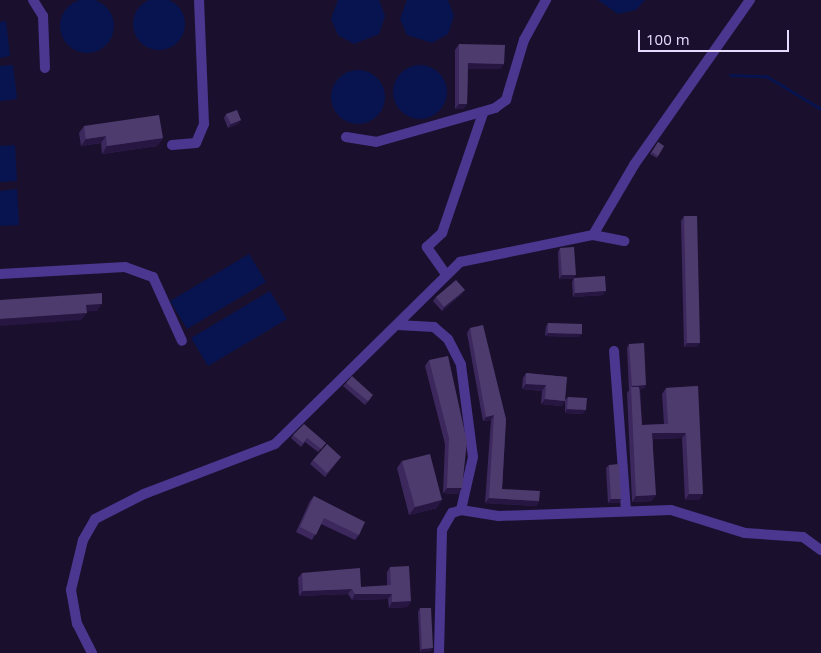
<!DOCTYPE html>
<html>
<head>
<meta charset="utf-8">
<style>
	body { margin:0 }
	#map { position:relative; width:821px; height:653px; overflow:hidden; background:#1a102e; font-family:"Open Sans",sans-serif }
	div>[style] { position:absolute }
	.water>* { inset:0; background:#07144f }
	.round { border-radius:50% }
	.stream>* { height:3px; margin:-1.5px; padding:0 1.5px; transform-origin:1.5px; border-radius:1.5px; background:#07144f }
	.minor>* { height:10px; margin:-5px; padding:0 5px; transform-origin:5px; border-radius:5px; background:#4b3790 }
	.wall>* { inset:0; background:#3c285c }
	.shaded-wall>* { inset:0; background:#271642 }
	.building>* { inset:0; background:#4e3b6e }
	span { translate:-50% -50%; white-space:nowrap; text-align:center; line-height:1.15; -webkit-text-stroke:4px #1a102e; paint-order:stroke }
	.scale { position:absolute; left:638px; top:30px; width:151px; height:22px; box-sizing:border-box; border:2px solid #e6dcff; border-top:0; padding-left:6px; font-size:15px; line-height:18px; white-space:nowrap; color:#e6dcff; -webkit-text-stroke:4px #1a102e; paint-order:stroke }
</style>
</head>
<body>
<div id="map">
	<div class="water">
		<div class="round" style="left:133px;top:-2px;width:52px;height:52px"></div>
		<div class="round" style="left:60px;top:-1px;width:54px;height:54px"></div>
		<div style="clip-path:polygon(338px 0,379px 0,385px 16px,379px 34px,354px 44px,338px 35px,331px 19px)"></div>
		<div style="clip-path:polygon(407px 0,448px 0,454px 16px,448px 34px,432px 43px,407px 35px,400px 19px)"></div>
		<div style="clip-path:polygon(598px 0,645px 0,636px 10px,618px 14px)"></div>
		<div style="clip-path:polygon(6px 21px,10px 56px,0 58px,0 22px)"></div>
		<div style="clip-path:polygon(13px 65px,17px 99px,0 101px,0 66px)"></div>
		<div class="round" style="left:393px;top:65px;width:54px;height:54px"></div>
		<div class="round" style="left:331px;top:70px;width:54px;height:54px"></div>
		<div style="clip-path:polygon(15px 145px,17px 181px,0 182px,0 146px)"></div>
		<div style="clip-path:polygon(17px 189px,19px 225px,0 226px,0 191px)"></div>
		<div style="clip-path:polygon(249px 254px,266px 282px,187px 329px,170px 301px)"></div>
		<div style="clip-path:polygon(270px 291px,287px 319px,208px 366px,191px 338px)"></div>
	</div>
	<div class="stream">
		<div style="left:730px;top:75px;width:36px;rotate:2deg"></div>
		<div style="left:766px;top:76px;width:64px;rotate:31deg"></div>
	</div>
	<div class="minor">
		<div style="left:33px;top:0;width:19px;rotate:58deg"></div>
		<div style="left:43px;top:16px;width:52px;rotate:87.8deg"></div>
		<div style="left:346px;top:137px;width:30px;rotate:9deg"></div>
		<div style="left:376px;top:142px;width:124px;rotate:-15.9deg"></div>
		<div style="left:495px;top:108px;width:14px;rotate:-36deg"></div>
		<div style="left:506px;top:100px;width:63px;rotate:-73.3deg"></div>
		<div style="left:524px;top:40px;width:46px;rotate:-61.2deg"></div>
		<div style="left:172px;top:145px;width:24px;rotate:-5deg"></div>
		<div style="left:196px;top:143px;width:21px;rotate:-67deg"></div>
		<div style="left:204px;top:124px;width:124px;rotate:-92.3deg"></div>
		<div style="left:593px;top:235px;width:32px;rotate:11deg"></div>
		<div style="left:445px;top:273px;width:32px;rotate:-125deg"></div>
		<div style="left:427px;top:247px;width:21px;rotate:-43deg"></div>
		<div style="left:442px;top:233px;width:127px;rotate:-71.1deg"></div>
		<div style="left:0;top:274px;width:125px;rotate:-3.2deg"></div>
		<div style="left:125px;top:267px;width:30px;rotate:20deg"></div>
		<div style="left:153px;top:277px;width:70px;rotate:65.6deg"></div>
		<div style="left:397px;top:325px;width:37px;rotate:3deg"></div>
		<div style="left:434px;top:327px;width:18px;rotate:41deg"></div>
		<div style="left:448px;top:339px;width:29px;rotate:63deg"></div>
		<div style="left:461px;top:365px;width:93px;rotate:82.6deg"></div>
		<div style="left:473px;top:457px;width:54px;rotate:102.8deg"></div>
		<div style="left:614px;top:351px;width:159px;rotate:85.7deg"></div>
		<div style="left:92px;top:653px;width:33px;rotate:-117deg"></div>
		<div style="left:77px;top:624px;width:35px;rotate:-100deg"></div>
		<div style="left:71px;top:590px;width:51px;rotate:-76.5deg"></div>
		<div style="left:83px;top:540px;width:24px;rotate:-60deg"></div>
		<div style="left:95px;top:519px;width:55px;rotate:-27deg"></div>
		<div style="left:144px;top:494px;width:140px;rotate:-20.9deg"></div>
		<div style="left:275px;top:444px;width:260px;rotate:-44.5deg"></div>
		<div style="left:460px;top:262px;width:136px;rotate:-11.5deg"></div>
		<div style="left:593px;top:235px;width:81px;rotate:-59.6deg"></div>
		<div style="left:634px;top:165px;width:202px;rotate:-54.9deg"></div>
		<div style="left:439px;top:653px;width:123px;rotate:-88.6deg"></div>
		<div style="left:442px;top:530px;width:20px;rotate:-60deg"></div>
		<div style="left:452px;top:513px;width:9px;rotate:-18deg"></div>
		<div style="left:461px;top:510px;width:38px;rotate:9deg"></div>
		<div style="left:499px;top:516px;width:172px;rotate:-2deg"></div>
		<div style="left:671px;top:510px;width:77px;rotate:17.3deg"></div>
		<div style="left:745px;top:533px;width:58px;rotate:3.9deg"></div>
		<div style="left:803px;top:537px;width:22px;rotate:36deg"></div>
	</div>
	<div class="wall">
		<div style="clip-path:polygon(459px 44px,504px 64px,500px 69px,468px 69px,467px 104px,463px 109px,455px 109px,455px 50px)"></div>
		<div style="clip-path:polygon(226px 114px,241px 120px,238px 124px,228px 128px,224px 118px)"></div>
		<div style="clip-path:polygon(84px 126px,163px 138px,157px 146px,102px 154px,101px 143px,81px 146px,79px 133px)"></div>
		<div style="clip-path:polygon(658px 142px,664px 146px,657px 158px,650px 154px)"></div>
		<div style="clip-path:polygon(684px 216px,697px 347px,684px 347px,681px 221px)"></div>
		<div style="clip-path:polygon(560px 248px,573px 279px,559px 279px,558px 252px)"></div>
		<div style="clip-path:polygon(574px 278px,603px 295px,573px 297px,572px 282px)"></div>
		<div style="clip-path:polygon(462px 294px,442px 311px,433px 301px,436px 297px)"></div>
		<div style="clip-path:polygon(548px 323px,579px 337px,545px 336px,546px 327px)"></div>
		<div style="clip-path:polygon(470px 328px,506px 419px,502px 489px,539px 501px,536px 506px,485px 503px,491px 420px,483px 421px,467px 333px)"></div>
		<div style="clip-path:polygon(629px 344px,644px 389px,640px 389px,642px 425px,664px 424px,662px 394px,666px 388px,698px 386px,699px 500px,685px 500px,682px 438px,653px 439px,652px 501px,632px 502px,627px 393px,629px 390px,627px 348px)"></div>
		<div style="clip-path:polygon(429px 360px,467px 442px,458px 494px,443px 493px,445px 444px,425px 366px)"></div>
		<div style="clip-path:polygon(526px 373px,567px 377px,562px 406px,541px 404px,542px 391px,522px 389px,523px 378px)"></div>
		<div style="clip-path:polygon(346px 383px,371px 398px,365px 405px,343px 386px)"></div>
		<div style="clip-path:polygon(568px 397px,583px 414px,565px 413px,565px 400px)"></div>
		<div style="clip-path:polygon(293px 435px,326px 443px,318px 452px,305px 442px,301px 447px,291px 438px)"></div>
		<div style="clip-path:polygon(341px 457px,325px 477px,310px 464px,313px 460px)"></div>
		<div style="clip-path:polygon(402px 461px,437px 508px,409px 515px,397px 468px)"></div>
		<div style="clip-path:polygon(609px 465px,621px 499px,619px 503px,608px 503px,606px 468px)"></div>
		<div style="clip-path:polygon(314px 496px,359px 535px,355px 540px,321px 524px,312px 540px,296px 532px,310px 501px)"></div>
		<div style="clip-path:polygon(390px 567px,411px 601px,407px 607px,389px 608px,388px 599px,352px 600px,348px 594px,299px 596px,298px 578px,302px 573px,361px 587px,387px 586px,387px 572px)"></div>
		<div style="clip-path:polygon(420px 608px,430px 652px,420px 652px,418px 612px)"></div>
	</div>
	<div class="shaded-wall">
		<div style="clip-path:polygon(468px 63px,504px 64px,500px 69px,464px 69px)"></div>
		<div style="clip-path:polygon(459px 104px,467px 104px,463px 109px,455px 109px)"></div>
		<div style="clip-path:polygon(241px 120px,238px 124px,228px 128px,231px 124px)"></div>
		<div style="clip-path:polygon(106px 136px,101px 143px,81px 146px,86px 139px)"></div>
		<div style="clip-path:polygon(163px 138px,157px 146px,102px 154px,107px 146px)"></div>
		<div style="clip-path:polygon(562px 275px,576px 275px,573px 279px,559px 279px)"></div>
		<div style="clip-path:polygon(465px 290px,462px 294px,442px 311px,444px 307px)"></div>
		<div style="clip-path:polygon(606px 291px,603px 295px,573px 297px,575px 293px)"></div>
		<div style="clip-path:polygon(102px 304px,97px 311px,81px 312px,86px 305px)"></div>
		<div style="clip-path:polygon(87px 313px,81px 320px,0 326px,0 319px)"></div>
		<div style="clip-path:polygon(548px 333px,582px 334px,579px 337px,545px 336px)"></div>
		<div style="clip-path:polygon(687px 343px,700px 343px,697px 347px,684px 347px)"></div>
		<div style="clip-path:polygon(526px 384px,546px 385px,542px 391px,522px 389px)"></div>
		<div style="clip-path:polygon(646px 385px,644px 389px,631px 390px,632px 386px)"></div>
		<div style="clip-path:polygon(545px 399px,565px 401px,562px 406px,541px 404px)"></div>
		<div style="clip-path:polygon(567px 409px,586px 410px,583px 414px,565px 413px)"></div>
		<div style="clip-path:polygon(494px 415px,491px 420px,483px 421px,486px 417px)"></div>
		<div style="clip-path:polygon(652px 433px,686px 433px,682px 438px,648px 439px)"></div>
		<div style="clip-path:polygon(447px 488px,462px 488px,458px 494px,443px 493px)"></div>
		<div style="clip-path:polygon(689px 494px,703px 494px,699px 500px,685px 500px)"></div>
		<div style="clip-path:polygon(656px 495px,652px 501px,632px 502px,636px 496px)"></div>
		<div style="clip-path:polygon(489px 498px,539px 501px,536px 506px,485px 503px)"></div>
		<div style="clip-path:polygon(611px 499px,621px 499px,619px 503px,608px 503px)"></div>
		<div style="clip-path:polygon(442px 500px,437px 508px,409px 515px,415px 507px)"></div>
		<div style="clip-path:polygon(352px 589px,348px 594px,299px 596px,303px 591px)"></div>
		<div style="clip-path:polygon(355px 594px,392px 594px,388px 599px,352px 600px)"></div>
		<div style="clip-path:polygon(411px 601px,407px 607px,389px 608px,392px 602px)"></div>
		<div style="clip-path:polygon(433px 648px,430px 652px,420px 652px,422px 649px)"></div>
	</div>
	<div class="building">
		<div style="clip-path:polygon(459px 44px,505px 45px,504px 64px,468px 63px,467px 104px,459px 104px)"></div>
		<div style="clip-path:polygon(237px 110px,241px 120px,231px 124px,226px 114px)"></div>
		<div style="clip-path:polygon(159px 115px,163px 138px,107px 146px,106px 136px,86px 139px,84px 126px)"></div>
		<div style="clip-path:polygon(658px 142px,664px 146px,658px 156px,652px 152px)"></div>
		<div style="clip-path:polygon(684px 216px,697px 216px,700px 343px,687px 343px)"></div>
		<div style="clip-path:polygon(574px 247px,576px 275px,562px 275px,560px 248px)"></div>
		<div style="clip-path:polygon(605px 276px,606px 291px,575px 293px,574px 278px)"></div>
		<div style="clip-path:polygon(456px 280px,465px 290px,444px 307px,436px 297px)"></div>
		<div style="clip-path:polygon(102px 293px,102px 304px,86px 305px,87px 313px,0 319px,0 300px)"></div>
		<div style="clip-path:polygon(548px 323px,582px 324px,582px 334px,548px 333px)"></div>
		<div style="clip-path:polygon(483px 325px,506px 419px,502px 489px,540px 491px,539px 501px,489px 498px,494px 415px,486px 417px,470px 328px)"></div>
		<div style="clip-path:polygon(644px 343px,646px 385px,632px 386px,629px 344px)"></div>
		<div style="clip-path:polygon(448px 356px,467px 442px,462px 488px,447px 488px,449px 438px,429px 360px)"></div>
		<div style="clip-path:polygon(526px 373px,567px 377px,565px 401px,545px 399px,546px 385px,526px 384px)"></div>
		<div style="clip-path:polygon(352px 376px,373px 395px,368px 401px,346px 383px)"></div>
		<div style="clip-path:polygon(698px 386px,703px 494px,689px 494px,686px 433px,652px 433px,656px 495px,636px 496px,631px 387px,639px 387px,642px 425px,668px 424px,666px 388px)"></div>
		<div style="clip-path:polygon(568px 397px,587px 398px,586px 410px,567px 409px)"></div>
		<div style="clip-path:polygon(304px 424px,326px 443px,321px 449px,307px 438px,303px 443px,293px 435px)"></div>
		<div style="clip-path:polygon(327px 444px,341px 457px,327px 473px,313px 460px)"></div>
		<div style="clip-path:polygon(430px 454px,442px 500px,415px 507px,402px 461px)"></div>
		<div style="clip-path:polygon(619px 464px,621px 499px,611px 499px,609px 465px)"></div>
		<div style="clip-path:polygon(314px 496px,365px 522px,359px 535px,324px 518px,316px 535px,300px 527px)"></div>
		<div style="clip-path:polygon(409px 566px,411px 601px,392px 602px,392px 594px,355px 594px,352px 589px,303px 591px,302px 573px,360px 568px,361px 587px,391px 585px,390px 567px)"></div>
		<div style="clip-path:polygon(420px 608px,431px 608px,433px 648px,422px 649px)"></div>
	</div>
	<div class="scale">100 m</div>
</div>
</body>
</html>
